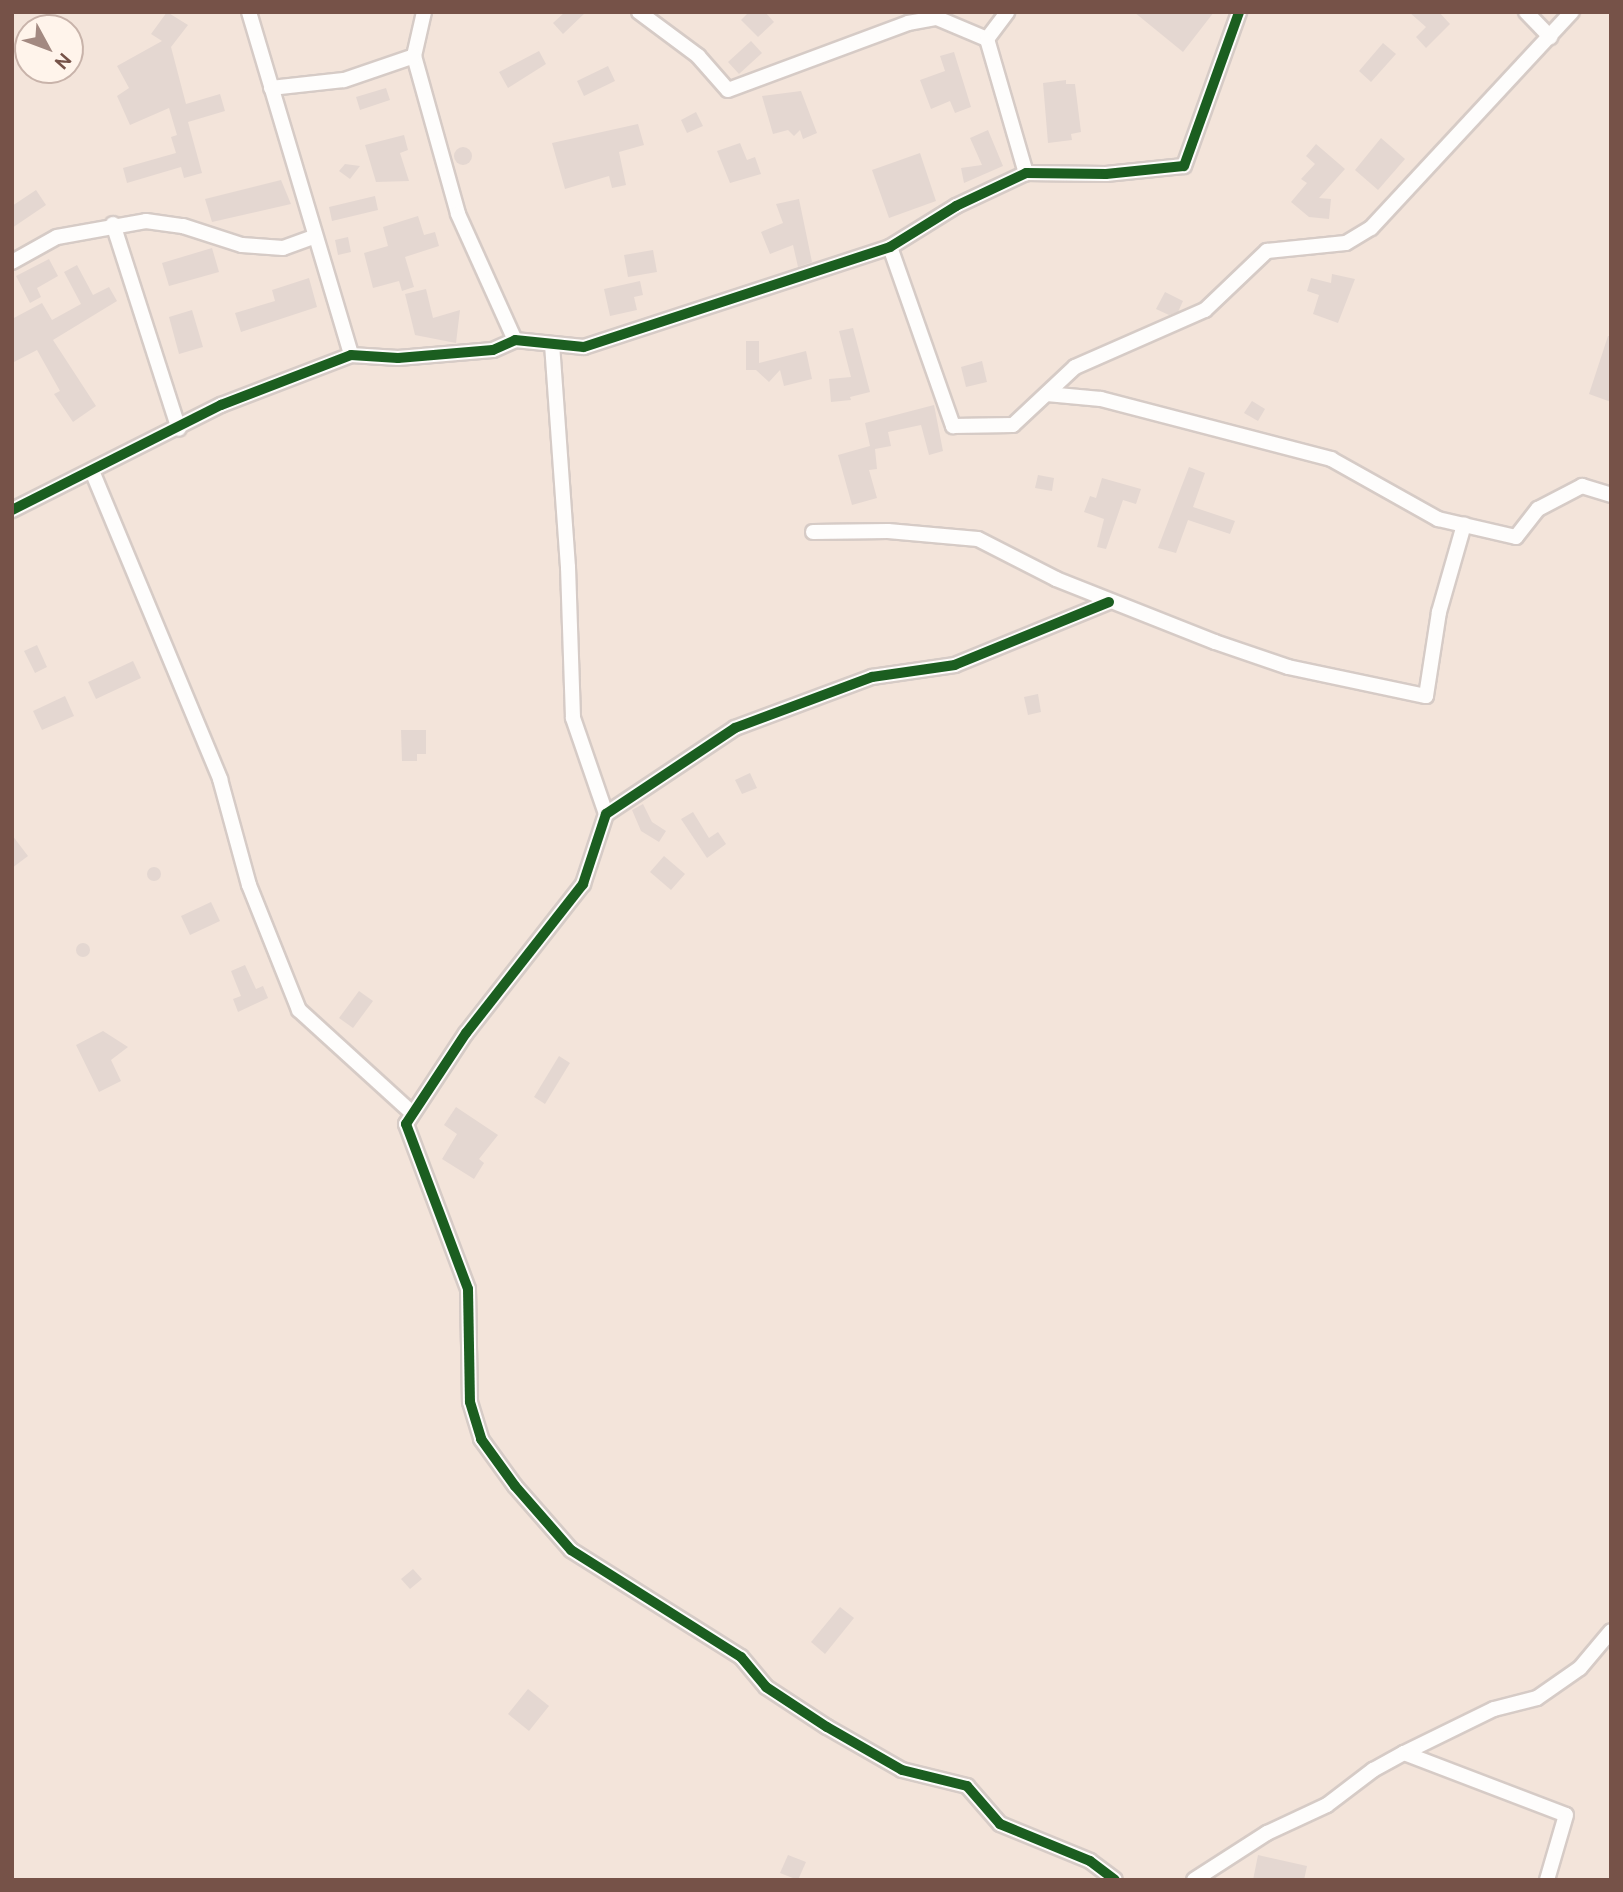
<!DOCTYPE html>
<html>
<head>
<meta charset="utf-8">
<style>
	body { margin:0 }
	#map { position:relative; width:1623px; height:1892px; overflow:hidden; background:#f7f0ea; font-family:Ubuntu,sans-serif }
	div>[style] { position:absolute }
	.residential>* { inset:0; background:#f3e4da }
	.building>* { inset:0; background:#e4d7d1 }
	.round { border-radius:50% }
	.roads { filter:drop-shadow(2px 0 #d6cbc6) drop-shadow(-2px 0 #d6cbc6) drop-shadow(0 2px #d6cbc6) drop-shadow(0 -2px #d6cbc6) }
	.minor>* { height:14px; margin:-7px; padding:0 7px; transform-origin:7px; border-radius:7px; background:#fefdfc }
	.cycleway>* { height:10px; margin:-5px; padding:0 5px; transform-origin:5px; border-radius:5px; background:#1b5e20 }
	span { translate:-50% -50%; white-space:nowrap; text-align:center; line-height:1.15; -webkit-text-stroke:6px #fff4eb; paint-order:stroke }
	.frame { position:absolute; inset:0; border:14px solid #765248; pointer-events:none }
	.north { position:absolute; left:14px; top:14px; width:70px; height:70px; box-sizing:border-box; background:#fff4eb; border:2px solid #c8b3aa; border-radius:50%; rotate:131deg; font-size:19px; font-weight:700; line-height:28px; text-align:center; color:#765248 }
	.north::after { content:''; display:block; margin:auto; width:24px; height:32px; background:#a38981; clip-path:polygon(50% 0,100% 100%,50% 72%,0 100%) }
</style>
</head>
<body>
<div id="map">
	<div class="residential">
		<div style="clip-path:polygon(evenodd,12px 12px,1611px 12px,1611px 1880px,12px 1880px,12px 12px,28px 28px,70px 28px,70px 70px,28px 70px,28px 28px)"></div>
	</div>
	<div class="building">
		<div style="clip-path:polygon(167px 12px,188px 25px,171px 47px,186px 104px,220px 94px,225px 111px,188px 122px,202px 173px,184px 178px,181px 167px,127px 183px,123px 168px,176px 153px,171px 137px,177px 135px,169px 108px,130px 125px,117px 96px,129px 88px,117px 66px,162px 41px,151px 34px)"></div>
		<div style="clip-path:polygon(565px 12px,586px 12px,563px 34px,553px 23px)"></div>
		<div style="clip-path:polygon(749px 12px,765px 12px,774px 22px,758px 37px,741px 20px)"></div>
		<div style="clip-path:polygon(1134px 12px,1214px 12px,1183px 52px)"></div>
		<div style="clip-path:polygon(1409px 12px,1439px 12px,1450px 24px,1426px 48px,1416px 37px,1426px 27px)"></div>
		<div style="clip-path:polygon(751px 41px,762px 53px,739px 74px,728px 62px)"></div>
		<div style="clip-path:polygon(1383px 43px,1396px 54px,1371px 82px,1359px 71px)"></div>
		<div style="clip-path:polygon(539px 51px,546px 64px,508px 88px,499px 72px)"></div>
		<div style="clip-path:polygon(954px 52px,971px 107px,955px 113px,950px 101px,931px 109px,920px 80px,945px 71px,940px 56px)"></div>
		<div style="clip-path:polygon(608px 66px,615px 81px,584px 96px,577px 81px)"></div>
		<div style="clip-path:polygon(1066px 80px,1066px 84px,1075px 84px,1081px 132px,1071px 134px,1072px 140px,1048px 143px,1043px 83px)"></div>
		<div style="clip-path:polygon(386px 88px,390px 100px,360px 110px,356px 97px)"></div>
		<div style="clip-path:polygon(801px 91px,817px 133px,803px 139px,800px 130px,794px 136px,788px 130px,773px 134px,762px 96px)"></div>
		<div style="clip-path:polygon(696px 112px,703px 126px,687px 133px,681px 120px)"></div>
		<div style="clip-path:polygon(638px 124px,644px 145px,619px 152px,626px 185px,612px 188px,609px 176px,565px 189px,552px 143px)"></div>
		<div style="clip-path:polygon(988px 130px,1003px 166px,964px 183px,961px 168px,982px 165px,970px 138px)"></div>
		<div style="clip-path:polygon(404px 135px,408px 150px,400px 153px,409px 181px,376px 182px,365px 145px)"></div>
		<div style="clip-path:polygon(1381px 138px,1405px 159px,1378px 190px,1355px 170px)"></div>
		<div style="clip-path:polygon(740px 143px,747px 160px,755px 157px,761px 174px,730px 183px,717px 151px)"></div>
		<div style="clip-path:polygon(1316px 144px,1345px 169px,1319px 198px,1331px 199px,1329px 219px,1309px 217px,1291px 202px,1307px 183px,1301px 179px,1315px 164px,1306px 156px)"></div>
		<div class="round" style="left:454px;top:147px;width:18px;height:18px"></div>
		<div style="clip-path:polygon(920px 153px,936px 201px,889px 218px,872px 170px)"></div>
		<div style="clip-path:polygon(345px 164px,360px 166px,350px 179px,339px 171px)"></div>
		<div style="clip-path:polygon(281px 180px,291px 204px,212px 222px,205px 199px)"></div>
		<div style="clip-path:polygon(36px 190px,46px 205px,12px 228px,12px 206px)"></div>
		<div style="clip-path:polygon(375px 196px,378px 210px,332px 221px,329px 207px)"></div>
		<div style="clip-path:polygon(799px 199px,812px 262px,798px 267px,793px 245px,770px 254px,761px 232px,783px 223px,776px 204px)"></div>
		<div style="clip-path:polygon(418px 216px,424px 235px,435px 232px,439px 246px,405px 257px,414px 287px,402px 291px,399px 281px,373px 288px,364px 253px,388px 246px,383px 227px)"></div>
		<div style="clip-path:polygon(348px 237px,351px 252px,338px 255px,335px 240px)"></div>
		<div style="clip-path:polygon(212px 248px,219px 272px,169px 286px,162px 263px)"></div>
		<div style="clip-path:polygon(653px 250px,657px 272px,628px 277px,624px 255px)"></div>
		<div style="clip-path:polygon(49px 259px,58px 276px,37px 288px,41px 297px,30px 303px,16px 276px)"></div>
		<div style="clip-path:polygon(77px 265px,93px 295px,109px 287px,117px 301px,53px 340px,96px 406px,73px 422px,54px 394px,60px 391px,37px 350px,12px 363px,12px 319px,42px 303px,52px 320px,81px 304px,64px 272px)"></div>
		<div style="clip-path:polygon(1332px 274px,1355px 279px,1338px 323px,1313px 314px,1319px 295px,1307px 291px,1311px 278px,1331px 283px)"></div>
		<div style="clip-path:polygon(309px 278px,317px 307px,241px 332px,235px 313px,275px 301px,272px 290px)"></div>
		<div style="clip-path:polygon(640px 281px,643px 295px,634px 297px,637px 310px,610px 316px,604px 289px)"></div>
		<div style="clip-path:polygon(426px 289px,433px 318px,460px 310px,456px 343px,415px 335px,405px 294px)"></div>
		<div style="clip-path:polygon(1165px 292px,1183px 301px,1178px 312px,1169px 315px,1156px 309px)"></div>
		<div style="clip-path:polygon(192px 310px,203px 347px,179px 354px,169px 317px)"></div>
		<div style="clip-path:polygon(853px 328px,870px 392px,850px 397px,851px 400px,831px 402px,829px 379px,851px 377px,839px 331px)"></div>
		<div style="clip-path:polygon(1608px 336px,1611px 336px,1611px 402px,1589px 394px)"></div>
		<div style="clip-path:polygon(746px 341px,759px 341px,759px 363px,806px 351px,812px 379px,784px 386px,780px 370px,769px 382px,756px 370px,746px 370px)"></div>
		<div style="clip-path:polygon(982px 361px,987px 382px,966px 387px,961px 367px)"></div>
		<div style="clip-path:polygon(1252px 401px,1265px 409px,1258px 421px,1244px 413px)"></div>
		<div style="clip-path:polygon(934px 405px,943px 451px,929px 455px,921px 425px,888px 432px,891px 446px,875px 449px,877px 469px,869px 470px,877px 498px,852px 505px,838px 455px,870px 446px,865px 423px)"></div>
		<div style="clip-path:polygon(1189px 467px,1205px 473px,1193px 507px,1235px 521px,1230px 534px,1188px 520px,1176px 553px,1158px 548px)"></div>
		<div style="clip-path:polygon(1038px 475px,1054px 478px,1052px 491px,1035px 488px)"></div>
		<div style="clip-path:polygon(1102px 478px,1141px 489px,1136px 504px,1123px 500px,1106px 549px,1097px 547px,1104px 519px,1084px 512px,1090px 496px,1096px 498px)"></div>
		<div style="clip-path:polygon(37px 645px,47px 667px,35px 673px,24px 651px)"></div>
		<div style="clip-path:polygon(133px 661px,141px 678px,96px 699px,88px 682px)"></div>
		<div style="clip-path:polygon(1038px 694px,1041px 712px,1028px 715px,1024px 697px)"></div>
		<div style="clip-path:polygon(65px 696px,74px 716px,42px 730px,33px 711px)"></div>
		<div style="clip-path:polygon(401px 730px,426px 730px,426px 754px,417px 754px,417px 761px,402px 761px)"></div>
		<div style="clip-path:polygon(750px 773px,757px 788px,742px 794px,735px 780px)"></div>
		<div style="clip-path:polygon(643px 804px,652px 822px,666px 831px,659px 842px,641px 831px,632px 810px)"></div>
		<div style="clip-path:polygon(693px 812px,709px 838px,718px 832px,726px 844px,707px 858px,681px 819px)"></div>
		<div style="clip-path:polygon(12px 835px,28px 856px,12px 868px)"></div>
		<div style="clip-path:polygon(664px 856px,685px 874px,671px 890px,650px 872px)"></div>
		<div class="round" style="left:147px;top:867px;width:14px;height:14px"></div>
		<div style="clip-path:polygon(211px 902px,220px 921px,190px 935px,181px 916px)"></div>
		<div class="round" style="left:76px;top:943px;width:14px;height:14px"></div>
		<div style="clip-path:polygon(245px 965px,256px 989px,263px 986px,268px 998px,238px 1012px,233px 999px,241px 996px,231px 971px)"></div>
		<div style="clip-path:polygon(359px 991px,373px 1001px,353px 1028px,339px 1018px)"></div>
		<div style="clip-path:polygon(103px 1031px,128px 1047px,111px 1060px,121px 1081px,99px 1092px,76px 1045px)"></div>
		<div style="clip-path:polygon(559px 1056px,570px 1063px,545px 1104px,534px 1097px)"></div>
		<div style="clip-path:polygon(456px 1107px,498px 1135px,479px 1159px,484px 1163px,474px 1179px,442px 1159px,457px 1134px,444px 1125px)"></div>
		<div style="clip-path:polygon(413px 1569px,422px 1579px,410px 1589px,401px 1579px)"></div>
		<div style="clip-path:polygon(840px 1607px,854px 1618px,825px 1654px,811px 1642px)"></div>
		<div style="clip-path:polygon(528px 1689px,549px 1706px,529px 1731px,508px 1714px)"></div>
		<div style="clip-path:polygon(788px 1855px,806px 1862px,798px 1880px,780px 1873px)"></div>
		<div style="clip-path:polygon(1258px 1855px,1307px 1866px,1304px 1880px,1253px 1880px)"></div>
	</div>
	<div class="roads">
		<div class="minor">
			<div style="left:249px;top:12px;width:358px;rotate:73.4deg"></div>
			<div style="left:424px;top:12px;width:45px;rotate:102.8deg"></div>
			<div style="left:414px;top:56px;width:164px;rotate:74.4deg"></div>
			<div style="left:458px;top:214px;width:138px;rotate:65.7deg"></div>
			<div style="left:639px;top:12px;width:74px;rotate:36.7deg"></div>
			<div style="left:698px;top:56px;width:45px;rotate:48.6deg"></div>
			<div style="left:728px;top:90px;width:192px;rotate:-20.4deg"></div>
			<div style="left:908px;top:23px;width:29px;rotate:-10deg"></div>
			<div style="left:937px;top:18px;width:54px;rotate:22.8deg"></div>
			<div style="left:1526px;top:12px;width:35px;rotate:46deg"></div>
			<div style="left:987px;top:39px;width:140px;rotate:73.8deg"></div>
			<div style="left:987px;top:39px;width:34px;rotate:-53deg"></div>
			<div style="left:271px;top:88px;width:73px;rotate:-6.3deg"></div>
			<div style="left:344px;top:80px;width:74px;rotate:-18.9deg"></div>
			<div style="left:113px;top:224px;width:215px;rotate:72.2deg"></div>
			<div style="left:890px;top:247px;width:190px;rotate:70.6deg"></div>
			<div style="left:953px;top:426px;width:60px;rotate:-1deg"></div>
			<div style="left:1013px;top:425px;width:85px;rotate:-43.1deg"></div>
			<div style="left:1075px;top:367px;width:142px;rotate:-23.7deg"></div>
			<div style="left:1205px;top:310px;width:86px;rotate:-43.6deg"></div>
			<div style="left:1267px;top:251px;width:79px;rotate:-5.8deg"></div>
			<div style="left:1346px;top:243px;width:29px;rotate:-31deg"></div>
			<div style="left:1371px;top:228px;width:295px;rotate:-47.1deg"></div>
			<div style="left:12px;top:262px;width:51px;rotate:-29.1deg"></div>
			<div style="left:57px;top:237px;width:90px;rotate:-10.2deg"></div>
			<div style="left:146px;top:221px;width:37px;rotate:8deg"></div>
			<div style="left:183px;top:226px;width:62px;rotate:17.9deg"></div>
			<div style="left:242px;top:245px;width:41px;rotate:4.2deg"></div>
			<div style="left:283px;top:248px;width:33px;rotate:-20deg"></div>
			<div style="left:552px;top:344px;width:224px;rotate:85.9deg"></div>
			<div style="left:568px;top:567px;width:151px;rotate:88.1deg"></div>
			<div style="left:573px;top:718px;width:102px;rotate:71deg"></div>
			<div style="left:1047px;top:394px;width:54px;rotate:5.3deg"></div>
			<div style="left:1101px;top:399px;width:238px;rotate:14.6deg"></div>
			<div style="left:1331px;top:459px;width:123px;rotate:29.3deg"></div>
			<div style="left:1438px;top:519px;width:80px;rotate:13deg"></div>
			<div style="left:1516px;top:537px;width:36px;rotate:-52deg"></div>
			<div style="left:1538px;top:509px;width:50px;rotate:-27.6deg"></div>
			<div style="left:1582px;top:486px;width:30px;rotate:17deg"></div>
			<div style="left:92px;top:471px;width:334px;rotate:67.4deg"></div>
			<div style="left:220px;top:779px;width:110px;rotate:74.7deg"></div>
			<div style="left:249px;top:885px;width:135px;rotate:68.2deg"></div>
			<div style="left:299px;top:1010px;width:151px;rotate:42.3deg"></div>
			<div style="left:12px;top:510px;width:234px;rotate:-26.7deg"></div>
			<div style="left:221px;top:405px;width:139px;rotate:-21deg"></div>
			<div style="left:351px;top:355px;width:47px;rotate:3.7deg"></div>
			<div style="left:398px;top:358px;width:95px;rotate:-4.8deg"></div>
			<div style="left:493px;top:350px;width:24px;rotate:-24deg"></div>
			<div style="left:515px;top:340px;width:69px;rotate:5.8deg"></div>
			<div style="left:584px;top:347px;width:322px;rotate:-18.1deg"></div>
			<div style="left:890px;top:247px;width:78px;rotate:-31.8deg"></div>
			<div style="left:956px;top:206px;width:77px;rotate:-25.2deg"></div>
			<div style="left:1026px;top:173px;width:80px;rotate:0.7deg"></div>
			<div style="left:1106px;top:174px;width:78px;rotate:-5.9deg"></div>
			<div style="left:1184px;top:166px;width:164px;rotate:-70.3deg"></div>
			<div style="left:813px;top:532px;width:75px;rotate:-0.8deg"></div>
			<div style="left:888px;top:531px;width:90px;rotate:5.1deg"></div>
			<div style="left:978px;top:539px;width:88px;rotate:27.1deg"></div>
			<div style="left:1056px;top:579px;width:171px;rotate:21.6deg"></div>
			<div style="left:1215px;top:642px;width:77px;rotate:18.9deg"></div>
			<div style="left:1288px;top:667px;width:141px;rotate:11.9deg"></div>
			<div style="left:1426px;top:696px;width:85px;rotate:-81.2deg"></div>
			<div style="left:1439px;top:612px;width:91px;rotate:-74deg"></div>
			<div style="left:1109px;top:602px;width:166px;rotate:157.8deg"></div>
			<div style="left:955px;top:665px;width:84px;rotate:171.8deg"></div>
			<div style="left:872px;top:677px;width:146px;rotate:159.6deg"></div>
			<div style="left:735px;top:728px;width:155px;rotate:146.3deg"></div>
			<div style="left:606px;top:814px;width:74px;rotate:108.2deg"></div>
			<div style="left:583px;top:884px;width:189px;rotate:128.1deg"></div>
			<div style="left:466px;top:1033px;width:109px;rotate:123.4deg"></div>
			<div style="left:406px;top:1124px;width:176px;rotate:69.4deg"></div>
			<div style="left:468px;top:1289px;width:113px;rotate:89deg"></div>
			<div style="left:470px;top:1402px;width:39px;rotate:73deg"></div>
			<div style="left:481px;top:1439px;width:58px;rotate:54.1deg"></div>
			<div style="left:515px;top:1486px;width:85px;rotate:48.8deg"></div>
			<div style="left:571px;top:1550px;width:201px;rotate:32.2deg"></div>
			<div style="left:741px;top:1657px;width:39px;rotate:50deg"></div>
			<div style="left:766px;top:1687px;width:73px;rotate:33.3deg"></div>
			<div style="left:827px;top:1727px;width:86px;rotate:29.8deg"></div>
			<div style="left:902px;top:1770px;width:67px;rotate:13.8deg"></div>
			<div style="left:967px;top:1786px;width:50px;rotate:49deg"></div>
			<div style="left:1000px;top:1824px;width:97px;rotate:22.3deg"></div>
			<div style="left:1090px;top:1861px;width:31px;rotate:37deg"></div>
			<div style="left:1404px;top:1753px;width:173px;rotate:20.9deg"></div>
			<div style="left:1566px;top:1815px;width:68px;rotate:106.3deg"></div>
			<div style="left:1194px;top:1880px;width:87px;rotate:-32.8deg"></div>
			<div style="left:1267px;top:1833px;width:66px;rotate:-25deg"></div>
			<div style="left:1327px;top:1805px;width:58px;rotate:-37.3deg"></div>
			<div style="left:1373px;top:1770px;width:35px;rotate:-29deg"></div>
			<div style="left:1404px;top:1753px;width:100px;rotate:-26.1deg"></div>
			<div style="left:1494px;top:1709px;width:44px;rotate:-14.3deg"></div>
			<div style="left:1537px;top:1698px;width:52px;rotate:-34.9deg"></div>
			<div style="left:1580px;top:1668px;width:48px;rotate:-50deg"></div>
		</div>
	</div>
	<div class="cycleway">
		<div style="left:12px;top:510px;width:234px;rotate:-26.7deg"></div>
		<div style="left:221px;top:405px;width:139px;rotate:-21deg"></div>
		<div style="left:351px;top:355px;width:47px;rotate:3.7deg"></div>
		<div style="left:398px;top:358px;width:95px;rotate:-4.8deg"></div>
		<div style="left:493px;top:350px;width:24px;rotate:-24deg"></div>
		<div style="left:515px;top:340px;width:69px;rotate:5.8deg"></div>
		<div style="left:584px;top:347px;width:322px;rotate:-18.1deg"></div>
		<div style="left:890px;top:247px;width:78px;rotate:-31.8deg"></div>
		<div style="left:956px;top:206px;width:77px;rotate:-25.2deg"></div>
		<div style="left:1026px;top:173px;width:80px;rotate:0.7deg"></div>
		<div style="left:1106px;top:174px;width:78px;rotate:-5.9deg"></div>
		<div style="left:1184px;top:166px;width:164px;rotate:-70.3deg"></div>
		<div style="left:1109px;top:602px;width:166px;rotate:157.8deg"></div>
		<div style="left:955px;top:665px;width:84px;rotate:171.8deg"></div>
		<div style="left:872px;top:677px;width:146px;rotate:159.6deg"></div>
		<div style="left:735px;top:728px;width:155px;rotate:146.3deg"></div>
		<div style="left:606px;top:814px;width:74px;rotate:108.2deg"></div>
		<div style="left:583px;top:884px;width:189px;rotate:128.1deg"></div>
		<div style="left:466px;top:1033px;width:109px;rotate:123.4deg"></div>
		<div style="left:406px;top:1124px;width:176px;rotate:69.4deg"></div>
		<div style="left:468px;top:1289px;width:113px;rotate:89deg"></div>
		<div style="left:470px;top:1402px;width:39px;rotate:73deg"></div>
		<div style="left:481px;top:1439px;width:58px;rotate:54.1deg"></div>
		<div style="left:515px;top:1486px;width:85px;rotate:48.8deg"></div>
		<div style="left:571px;top:1550px;width:201px;rotate:32.2deg"></div>
		<div style="left:741px;top:1657px;width:39px;rotate:50deg"></div>
		<div style="left:766px;top:1687px;width:73px;rotate:33.3deg"></div>
		<div style="left:827px;top:1727px;width:86px;rotate:29.8deg"></div>
		<div style="left:902px;top:1770px;width:67px;rotate:13.8deg"></div>
		<div style="left:967px;top:1786px;width:50px;rotate:49deg"></div>
		<div style="left:1000px;top:1824px;width:97px;rotate:22.3deg"></div>
		<div style="left:1090px;top:1861px;width:31px;rotate:37deg"></div>
	</div>
	<div class="frame"></div>
	<div class="north">N</div>
</div>
</body>
</html>
